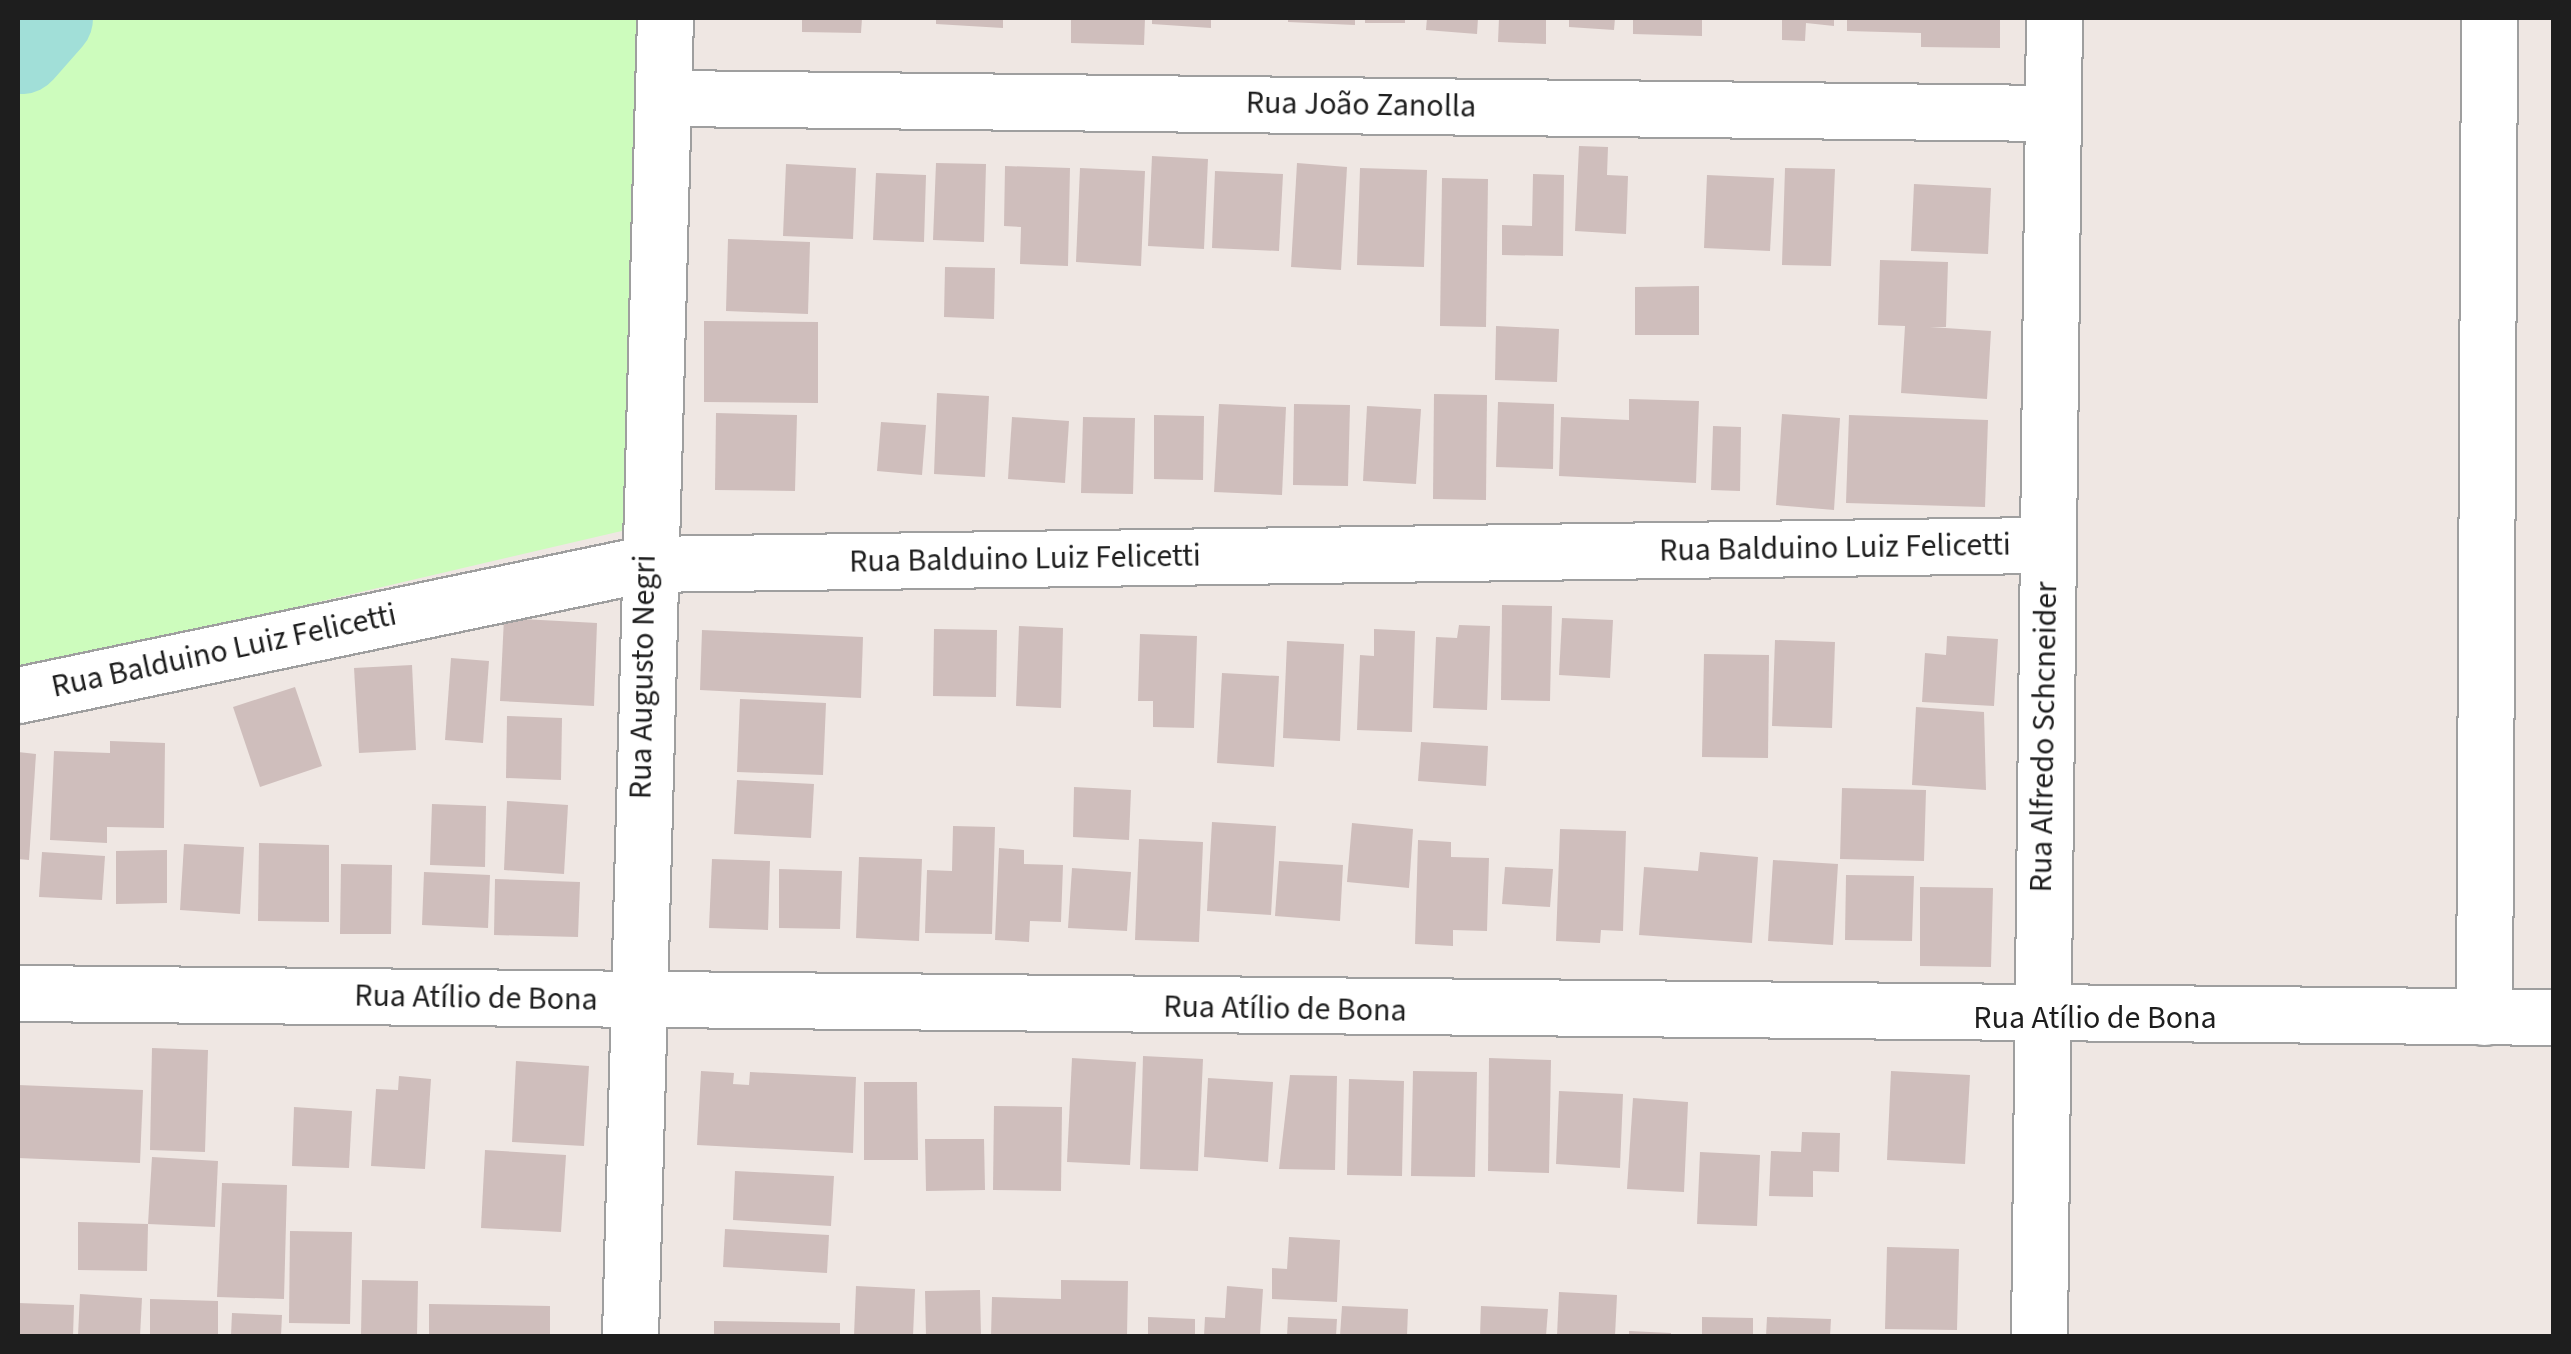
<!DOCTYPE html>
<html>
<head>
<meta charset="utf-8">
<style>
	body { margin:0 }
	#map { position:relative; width:2571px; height:1354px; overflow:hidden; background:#efe7e3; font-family:"Source Sans 3",sans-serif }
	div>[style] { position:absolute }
	.park>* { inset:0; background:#cdfcbd }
	.river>* { height:85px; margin:-42.5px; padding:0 42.5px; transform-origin:42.5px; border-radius:42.5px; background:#a1dfd8 }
	.building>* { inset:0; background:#cfbebc }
	.roads { filter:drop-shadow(2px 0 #9f9f9f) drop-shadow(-2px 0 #9f9f9f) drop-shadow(0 2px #9f9f9f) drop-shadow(0 -2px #9f9f9f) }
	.minor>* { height:55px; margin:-27.5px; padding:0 27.5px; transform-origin:27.5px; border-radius:27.5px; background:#fff }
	span { translate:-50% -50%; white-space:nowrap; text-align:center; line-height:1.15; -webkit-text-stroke:8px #fff; paint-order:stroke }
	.street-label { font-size:32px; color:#1e1e1e }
	.frame { position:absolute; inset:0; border:20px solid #1e1e1e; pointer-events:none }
</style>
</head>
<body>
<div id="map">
	<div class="park">
		<div style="clip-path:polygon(18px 18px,647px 18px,626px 530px,18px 672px)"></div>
	</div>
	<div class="river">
		<div style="left:21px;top:51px;width:44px;rotate:-48.7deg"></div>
	</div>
	<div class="building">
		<div style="clip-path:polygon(802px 18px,862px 18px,861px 33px,802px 32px)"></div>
		<div style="clip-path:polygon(936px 18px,1003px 18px,1003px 28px,936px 24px)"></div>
		<div style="clip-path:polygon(1071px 18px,1145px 18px,1144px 45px,1071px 43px)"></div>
		<div style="clip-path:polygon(1152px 18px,1211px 18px,1211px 28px,1152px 24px)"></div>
		<div style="clip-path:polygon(1288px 18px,1355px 18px,1355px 25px,1288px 22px)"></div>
		<div style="clip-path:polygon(1365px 18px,1405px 18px,1405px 23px,1365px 23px)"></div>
		<div style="clip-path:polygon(1427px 18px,1478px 18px,1477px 34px,1426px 30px)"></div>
		<div style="clip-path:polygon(1499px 18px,1546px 18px,1546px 44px,1498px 42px)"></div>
		<div style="clip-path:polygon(1569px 18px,1615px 18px,1614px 30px,1569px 27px)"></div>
		<div style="clip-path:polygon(1633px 18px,1702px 18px,1702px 36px,1633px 34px)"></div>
		<div style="clip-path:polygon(1782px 18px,1834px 18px,1834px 26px,1806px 23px,1805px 41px,1782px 40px)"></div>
		<div style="clip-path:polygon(1847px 18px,2000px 18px,2000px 48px,1921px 47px,1921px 33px,1847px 31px)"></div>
		<div style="clip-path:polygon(1579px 146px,1608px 147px,1607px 175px,1628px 176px,1626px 234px,1575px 231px)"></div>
		<div style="clip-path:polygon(1152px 156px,1208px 159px,1204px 249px,1148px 246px)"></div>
		<div style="clip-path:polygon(936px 163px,986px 164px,984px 242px,933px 240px)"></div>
		<div style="clip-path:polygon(1297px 163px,1347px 167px,1341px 270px,1291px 267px)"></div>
		<div style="clip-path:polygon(786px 164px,856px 168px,853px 239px,783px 236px)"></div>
		<div style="clip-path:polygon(1005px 166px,1070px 168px,1068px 266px,1020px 264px,1021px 227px,1004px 226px)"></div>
		<div style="clip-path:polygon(1080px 168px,1145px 171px,1141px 266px,1076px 262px)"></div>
		<div style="clip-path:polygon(1360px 168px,1427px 170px,1424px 267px,1357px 265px)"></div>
		<div style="clip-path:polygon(1785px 168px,1835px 169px,1831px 266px,1782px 265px)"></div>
		<div style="clip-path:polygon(1215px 171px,1283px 174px,1279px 251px,1212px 248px)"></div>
		<div style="clip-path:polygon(876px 173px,926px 175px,924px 242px,873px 240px)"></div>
		<div style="clip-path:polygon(1533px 174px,1564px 175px,1563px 256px,1502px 255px,1502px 225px,1532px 226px)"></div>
		<div style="clip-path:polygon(1707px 175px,1774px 178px,1770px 251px,1704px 248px)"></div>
		<div style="clip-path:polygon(1442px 178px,1488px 179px,1486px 327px,1440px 326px)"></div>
		<div style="clip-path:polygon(1914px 184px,1991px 188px,1988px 254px,1911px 251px)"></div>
		<div style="clip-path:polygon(728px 239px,810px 242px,808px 314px,726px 311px)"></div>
		<div style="clip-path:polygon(1880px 260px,1948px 262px,1946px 327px,1930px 327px,1991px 331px,1987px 399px,1901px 393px,1905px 326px,1878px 325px)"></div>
		<div style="clip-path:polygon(945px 267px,995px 268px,994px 319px,944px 317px)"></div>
		<div style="clip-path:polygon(1699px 286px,1699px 335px,1635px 335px,1635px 287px)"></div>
		<div style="clip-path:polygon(704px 321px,818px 322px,818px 403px,704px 402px)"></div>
		<div style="clip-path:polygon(1496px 326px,1559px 329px,1557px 382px,1495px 380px)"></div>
		<div style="clip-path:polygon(937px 393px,989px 396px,985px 477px,934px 474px)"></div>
		<div style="clip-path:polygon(1434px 394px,1487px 395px,1486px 500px,1433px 499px)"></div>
		<div style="clip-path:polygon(1629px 399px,1699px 401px,1696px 483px,1559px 476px,1561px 417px,1629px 420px)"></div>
		<div style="clip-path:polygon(1498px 402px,1554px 404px,1553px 469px,1496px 467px)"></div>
		<div style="clip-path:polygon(1219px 404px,1286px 407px,1282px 495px,1214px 492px)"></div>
		<div style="clip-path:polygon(1294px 404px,1350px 405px,1348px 486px,1293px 485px)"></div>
		<div style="clip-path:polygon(1367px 406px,1421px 409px,1416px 484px,1363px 481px)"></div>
		<div style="clip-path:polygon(716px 413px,797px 415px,795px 491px,715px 490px)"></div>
		<div style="clip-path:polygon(1782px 414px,1840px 418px,1834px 510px,1776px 505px)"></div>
		<div style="clip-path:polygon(1154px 415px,1204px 416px,1203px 480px,1154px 479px)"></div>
		<div style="clip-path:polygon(1849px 415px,1988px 420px,1985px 507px,1846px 503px)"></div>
		<div style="clip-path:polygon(1012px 417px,1069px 421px,1065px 483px,1008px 479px)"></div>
		<div style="clip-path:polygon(1083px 417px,1135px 418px,1133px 494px,1081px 493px)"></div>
		<div style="clip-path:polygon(881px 422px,926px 425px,922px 475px,877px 471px)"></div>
		<div style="clip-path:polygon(1713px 426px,1741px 427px,1740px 491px,1711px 490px)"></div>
		<div style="clip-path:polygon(1502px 605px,1552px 606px,1550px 701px,1501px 700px)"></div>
		<div style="clip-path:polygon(504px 618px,597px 623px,594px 706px,500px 701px)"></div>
		<div style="clip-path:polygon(1562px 618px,1613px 620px,1610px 678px,1559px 675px)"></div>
		<div style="clip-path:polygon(1459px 625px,1490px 626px,1487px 710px,1433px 708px,1436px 637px,1457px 638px)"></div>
		<div style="clip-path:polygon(1019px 626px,1063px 628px,1061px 708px,1016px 706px)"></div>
		<div style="clip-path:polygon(934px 629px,997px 630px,996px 697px,933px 696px)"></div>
		<div style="clip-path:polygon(1374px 629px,1415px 631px,1412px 732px,1357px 730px,1360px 655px,1374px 656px)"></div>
		<div style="clip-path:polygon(702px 630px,863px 637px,861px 698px,700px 690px)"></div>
		<div style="clip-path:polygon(1140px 634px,1197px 636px,1194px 728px,1153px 727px,1153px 701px,1138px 701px)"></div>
		<div style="clip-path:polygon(1947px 636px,1998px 639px,1994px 706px,1922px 702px,1925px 653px,1946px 655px)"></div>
		<div style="clip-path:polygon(1775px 640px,1835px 642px,1832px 728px,1772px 726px)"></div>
		<div style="clip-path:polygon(1287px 641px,1344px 644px,1340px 741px,1283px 738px)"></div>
		<div style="clip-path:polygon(1704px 654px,1769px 655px,1768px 758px,1702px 757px)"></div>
		<div style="clip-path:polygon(451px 658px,489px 661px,483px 743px,445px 740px)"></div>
		<div style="clip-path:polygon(412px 665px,416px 750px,359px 753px,354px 668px)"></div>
		<div style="clip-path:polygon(1222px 673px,1279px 676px,1274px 767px,1217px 763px)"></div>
		<div style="clip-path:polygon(295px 687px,322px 766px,260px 787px,233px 707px)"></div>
		<div style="clip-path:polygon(740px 699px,826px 703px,823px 775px,737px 772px)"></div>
		<div style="clip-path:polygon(1916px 707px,1984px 712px,1986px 790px,1912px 785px)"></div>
		<div style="clip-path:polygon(507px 716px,562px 718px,561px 780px,506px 778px)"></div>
		<div style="clip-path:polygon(110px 741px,165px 743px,164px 828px,107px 827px,107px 843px,50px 840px,54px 751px,110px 753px)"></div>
		<div style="clip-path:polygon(1421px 742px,1488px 746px,1486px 786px,1418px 781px)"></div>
		<div style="clip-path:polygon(18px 752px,36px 754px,29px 860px,18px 859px)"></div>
		<div style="clip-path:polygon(737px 780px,814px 784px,811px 838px,734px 834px)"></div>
		<div style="clip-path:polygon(1074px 787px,1131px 790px,1129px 840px,1073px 837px)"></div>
		<div style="clip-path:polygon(1842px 788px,1926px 790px,1924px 861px,1840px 859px)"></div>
		<div style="clip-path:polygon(507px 801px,568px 805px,564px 874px,504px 870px)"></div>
		<div style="clip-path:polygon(432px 804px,486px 806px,485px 867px,430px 865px)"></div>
		<div style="clip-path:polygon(1212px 822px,1276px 826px,1271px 915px,1207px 911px)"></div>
		<div style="clip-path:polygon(1352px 823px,1413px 829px,1409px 888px,1347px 882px)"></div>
		<div style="clip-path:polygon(953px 826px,995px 827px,992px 934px,925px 933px,927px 870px,952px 871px)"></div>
		<div style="clip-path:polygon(1560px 829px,1626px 831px,1623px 931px,1601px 930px,1600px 943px,1556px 941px)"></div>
		<div style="clip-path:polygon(1139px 839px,1203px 842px,1199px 942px,1135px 940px)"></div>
		<div style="clip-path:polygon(1418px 840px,1451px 842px,1451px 857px,1489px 858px,1487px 931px,1453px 930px,1453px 946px,1415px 944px)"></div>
		<div style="clip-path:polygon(259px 843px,329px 845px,329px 922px,258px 921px)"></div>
		<div style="clip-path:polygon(184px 844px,244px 847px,240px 914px,180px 910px)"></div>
		<div style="clip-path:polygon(999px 848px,1024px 850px,1024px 864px,1063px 865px,1061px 922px,1030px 921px,1029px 942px,995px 940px)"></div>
		<div style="clip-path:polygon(167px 850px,167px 903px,116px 904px,116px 851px)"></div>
		<div style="clip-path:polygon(42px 852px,105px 856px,102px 900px,39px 897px)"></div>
		<div style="clip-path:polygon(1700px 852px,1758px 857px,1752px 943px,1639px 935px,1644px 867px,1698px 871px)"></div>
		<div style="clip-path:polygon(859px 857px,922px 859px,919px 941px,856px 938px)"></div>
		<div style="clip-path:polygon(712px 859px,770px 861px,768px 930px,709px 928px)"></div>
		<div style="clip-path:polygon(1773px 860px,1838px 864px,1833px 945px,1768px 941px)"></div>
		<div style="clip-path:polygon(1279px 861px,1343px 865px,1340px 921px,1275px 916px)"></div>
		<div style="clip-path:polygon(341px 864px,392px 865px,391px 934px,340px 934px)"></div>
		<div style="clip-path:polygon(1505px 867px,1553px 869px,1550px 907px,1502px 904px)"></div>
		<div style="clip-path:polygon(1072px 868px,1131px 872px,1127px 931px,1068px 928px)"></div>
		<div style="clip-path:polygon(779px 869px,842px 871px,840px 929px,779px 928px)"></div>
		<div style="clip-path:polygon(424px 872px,490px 875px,488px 928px,422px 925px)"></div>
		<div style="clip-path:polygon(1846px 875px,1914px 876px,1912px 941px,1845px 940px)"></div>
		<div style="clip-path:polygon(495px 879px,580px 882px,578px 937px,494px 935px)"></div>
		<div style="clip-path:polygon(1920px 887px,1993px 888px,1991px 967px,1920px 966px)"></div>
		<div style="clip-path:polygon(152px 1048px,208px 1050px,205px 1152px,150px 1150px)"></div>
		<div style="clip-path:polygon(1143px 1056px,1203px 1059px,1198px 1171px,1140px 1169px)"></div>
		<div style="clip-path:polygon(1072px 1058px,1136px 1062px,1130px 1165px,1067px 1162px)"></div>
		<div style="clip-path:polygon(1489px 1058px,1551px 1060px,1549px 1173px,1488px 1171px)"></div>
		<div style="clip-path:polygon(516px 1061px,589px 1066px,584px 1146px,512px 1142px)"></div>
		<div style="clip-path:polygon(701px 1071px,734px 1073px,733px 1084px,749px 1085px,750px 1072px,856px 1077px,853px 1153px,697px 1145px)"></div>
		<div style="clip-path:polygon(1413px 1071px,1477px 1072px,1475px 1177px,1411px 1176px)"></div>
		<div style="clip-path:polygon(1891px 1071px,1970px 1075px,1965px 1164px,1887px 1160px)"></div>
		<div style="clip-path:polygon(1290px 1075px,1337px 1076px,1335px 1170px,1279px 1169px)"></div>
		<div style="clip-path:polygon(399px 1076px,431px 1079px,425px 1169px,371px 1166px,376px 1089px,398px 1090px)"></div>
		<div style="clip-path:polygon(1208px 1078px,1273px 1082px,1268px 1162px,1204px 1157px)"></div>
		<div style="clip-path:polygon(1349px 1079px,1404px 1081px,1402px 1176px,1347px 1175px)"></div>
		<div style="clip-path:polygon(864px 1082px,917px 1082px,918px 1160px,864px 1160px)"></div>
		<div style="clip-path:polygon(18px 1085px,143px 1090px,140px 1163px,18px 1158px)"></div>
		<div style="clip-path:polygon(1559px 1091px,1623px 1094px,1620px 1168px,1556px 1164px)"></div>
		<div style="clip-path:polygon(1633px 1098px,1688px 1102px,1684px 1192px,1627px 1189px)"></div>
		<div style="clip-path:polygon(994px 1106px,1062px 1107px,1061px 1191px,993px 1190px)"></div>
		<div style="clip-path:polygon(294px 1107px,352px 1111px,349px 1168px,292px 1166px)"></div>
		<div style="clip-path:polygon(1802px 1132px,1840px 1133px,1839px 1172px,1813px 1171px,1813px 1197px,1769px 1196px,1771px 1151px,1801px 1152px)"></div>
		<div style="clip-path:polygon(925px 1139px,984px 1139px,985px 1190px,926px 1191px)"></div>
		<div style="clip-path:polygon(485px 1150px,566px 1155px,561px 1232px,481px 1228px)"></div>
		<div style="clip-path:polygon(1700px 1152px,1760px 1155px,1757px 1226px,1697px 1224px)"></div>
		<div style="clip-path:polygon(152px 1157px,218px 1161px,215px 1227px,148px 1224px)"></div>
		<div style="clip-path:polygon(735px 1171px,834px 1176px,831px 1226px,733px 1220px)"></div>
		<div style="clip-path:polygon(222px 1183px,287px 1185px,284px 1299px,217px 1297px)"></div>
		<div style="clip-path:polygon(78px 1222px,148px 1224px,147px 1271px,78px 1270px)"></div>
		<div style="clip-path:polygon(725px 1229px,829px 1235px,827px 1273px,723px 1267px)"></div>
		<div style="clip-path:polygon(290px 1231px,352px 1232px,350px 1324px,289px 1323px)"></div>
		<div style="clip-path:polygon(1289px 1237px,1340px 1240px,1337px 1302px,1272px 1299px,1272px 1268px,1287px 1269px)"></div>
		<div style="clip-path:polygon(1887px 1247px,1959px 1249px,1957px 1330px,1885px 1329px)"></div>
		<div style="clip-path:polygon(362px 1280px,418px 1281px,417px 1336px,361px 1336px)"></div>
		<div style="clip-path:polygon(1061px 1280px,1128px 1281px,1127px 1336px,991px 1336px,992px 1297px,1061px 1299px)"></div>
		<div style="clip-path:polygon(856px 1286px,915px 1289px,913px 1336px,854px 1336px)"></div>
		<div style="clip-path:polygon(1227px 1286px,1263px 1289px,1260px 1336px,1204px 1336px,1205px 1317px,1225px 1318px)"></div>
		<div style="clip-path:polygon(980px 1290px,981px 1336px,926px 1336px,925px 1291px)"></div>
		<div style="clip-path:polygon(1559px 1292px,1617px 1295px,1615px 1336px,1557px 1336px)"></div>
		<div style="clip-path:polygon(80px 1294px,142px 1298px,140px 1336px,78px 1336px)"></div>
		<div style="clip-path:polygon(150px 1299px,218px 1301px,218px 1336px,150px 1336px)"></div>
		<div style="clip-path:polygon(18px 1303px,74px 1305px,73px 1336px,18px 1336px)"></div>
		<div style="clip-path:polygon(429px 1304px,550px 1306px,550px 1336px,429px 1336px)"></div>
		<div style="clip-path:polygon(1342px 1306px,1408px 1309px,1407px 1336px,1340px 1336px)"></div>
		<div style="clip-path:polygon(1481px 1306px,1548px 1309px,1546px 1336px,1480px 1336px)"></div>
		<div style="clip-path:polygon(232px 1313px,282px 1315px,281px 1336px,231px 1336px)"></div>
		<div style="clip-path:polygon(1148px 1317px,1195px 1319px,1195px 1336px,1148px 1336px)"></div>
		<div style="clip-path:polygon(1288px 1317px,1337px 1319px,1336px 1336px,1287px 1336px)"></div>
		<div style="clip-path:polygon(1702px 1317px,1753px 1318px,1753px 1336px,1702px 1336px)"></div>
		<div style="clip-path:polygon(1767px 1317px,1831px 1319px,1830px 1336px,1766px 1336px)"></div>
		<div style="clip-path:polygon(714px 1321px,840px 1323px,840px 1336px,714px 1336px)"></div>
		<div style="clip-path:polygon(1629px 1331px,1671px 1333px,1671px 1336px,1629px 1336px)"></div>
	</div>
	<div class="roads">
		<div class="minor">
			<div style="left:668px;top:98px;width:1385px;rotate:0.62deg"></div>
			<div style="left:18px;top:695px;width:640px;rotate:-11.82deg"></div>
			<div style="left:644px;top:564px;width:1403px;rotate:-0.78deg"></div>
			<div style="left:18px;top:993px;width:2536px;rotate:0.54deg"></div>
			<div style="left:2484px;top:1017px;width:999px;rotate:-89.71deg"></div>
			<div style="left:630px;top:1336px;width:1318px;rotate:-88.48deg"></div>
			<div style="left:2039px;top:1336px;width:1318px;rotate:-89.35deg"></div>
		</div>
	</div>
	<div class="street-label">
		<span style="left:1361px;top:105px;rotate:1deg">Rua João Zanolla</span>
		<span style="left:1835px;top:548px;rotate:-1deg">Rua Balduino Luiz Felicetti</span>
		<span style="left:1025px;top:559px;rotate:-1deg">Rua Balduino Luiz Felicetti</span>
		<span style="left:224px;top:651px;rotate:-12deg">Rua Balduino Luiz Felicetti</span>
		<span style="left:643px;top:677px;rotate:-89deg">Rua Augusto Negri</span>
		<span style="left:2044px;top:737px;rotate:-89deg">Rua Alfredo Schcneider</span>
		<span style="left:476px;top:998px;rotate:1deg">Rua Atílio de Bona</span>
		<span style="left:1285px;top:1009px;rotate:1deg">Rua Atílio de Bona</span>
		<span style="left:2095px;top:1018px">Rua Atílio de Bona</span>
	</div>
	<div class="frame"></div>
</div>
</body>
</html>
